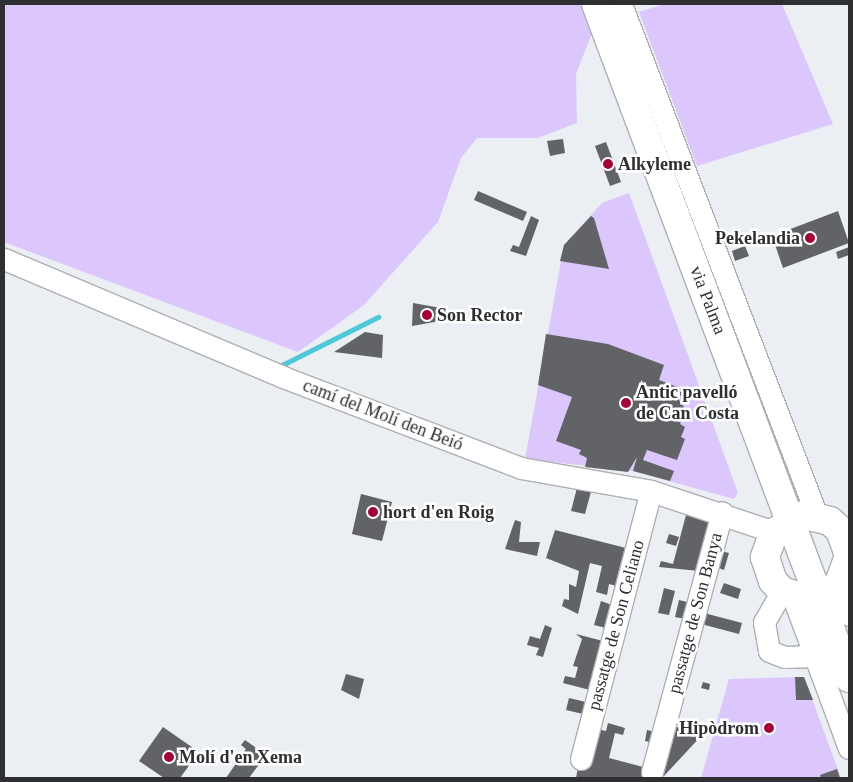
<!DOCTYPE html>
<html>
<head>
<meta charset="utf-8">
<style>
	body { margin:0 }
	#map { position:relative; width:853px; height:782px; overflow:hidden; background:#ebeef2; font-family:"Times New Roman",serif }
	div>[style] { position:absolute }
	.green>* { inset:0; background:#dcc7fd }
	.stream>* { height:5px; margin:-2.5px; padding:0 2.5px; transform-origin:2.5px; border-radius:2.5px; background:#50c7d9 }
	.building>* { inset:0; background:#626367 }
	.roads { filter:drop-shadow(1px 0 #adafb3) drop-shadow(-1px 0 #adafb3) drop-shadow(0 1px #adafb3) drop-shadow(0 -1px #adafb3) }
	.minor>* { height:21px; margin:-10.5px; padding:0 10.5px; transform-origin:10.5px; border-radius:10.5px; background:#fff }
	.major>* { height:28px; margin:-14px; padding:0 14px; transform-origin:14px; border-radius:14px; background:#fff }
	.dots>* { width:14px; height:14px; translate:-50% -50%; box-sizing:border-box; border:2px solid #fff; border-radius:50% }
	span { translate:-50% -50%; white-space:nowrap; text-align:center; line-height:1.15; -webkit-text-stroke:5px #fff; paint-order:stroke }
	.poi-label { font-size:18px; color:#2e2f31; font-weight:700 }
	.left { translate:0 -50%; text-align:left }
	.right { translate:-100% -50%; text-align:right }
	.street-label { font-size:18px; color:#2e2f31 }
	.frame { position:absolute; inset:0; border:5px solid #2e2f31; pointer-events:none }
</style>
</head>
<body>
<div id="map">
	<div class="green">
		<div style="clip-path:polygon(4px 4px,584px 4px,594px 28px,576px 74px,577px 123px,538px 138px,477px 138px,461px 158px,438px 222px,364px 305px,298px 352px,4px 242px)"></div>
		<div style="clip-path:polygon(664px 4px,782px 4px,833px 124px,697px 166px,639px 12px)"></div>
		<div style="clip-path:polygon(629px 193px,738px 493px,734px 499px,633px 471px,525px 459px,564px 245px,602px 203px)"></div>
		<div style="clip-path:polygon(804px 677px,841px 778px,701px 778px,729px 679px)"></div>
	</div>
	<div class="stream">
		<div style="left:280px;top:366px;width:110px;rotate:-26.6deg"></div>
	</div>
	<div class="building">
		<div style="clip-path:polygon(563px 139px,565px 153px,550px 156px,547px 141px)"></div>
		<div style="clip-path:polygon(606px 142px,621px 182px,610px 186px,595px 146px)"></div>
		<div style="clip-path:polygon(478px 191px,527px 212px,523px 221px,474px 200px)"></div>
		<div style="clip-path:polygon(838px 211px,849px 243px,783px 268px,772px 236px)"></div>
		<div style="clip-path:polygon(531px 216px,539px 220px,526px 256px,510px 251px,513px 245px,519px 247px)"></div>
		<div style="clip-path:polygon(591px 216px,594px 218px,609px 269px,560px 261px,564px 245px)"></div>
		<div style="clip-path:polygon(745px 246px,749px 256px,735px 261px,732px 251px)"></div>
		<div style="clip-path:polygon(849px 247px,849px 255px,838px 259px,836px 252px)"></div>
		<div style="clip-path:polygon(413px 303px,441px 308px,440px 321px,412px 326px)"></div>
		<div style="clip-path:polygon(365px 332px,383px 335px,382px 358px,334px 352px)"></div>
		<div style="clip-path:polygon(546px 334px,608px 344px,664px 365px,659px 380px,683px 389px,679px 400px,686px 410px,680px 424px,685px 427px,681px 437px,685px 439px,677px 460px,647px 450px,643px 460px,674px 471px,670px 481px,633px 471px,637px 457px,628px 472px,585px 467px,587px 458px,579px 454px,581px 450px,556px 441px,572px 397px,538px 385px)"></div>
		<div style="clip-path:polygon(578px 484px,592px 488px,585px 514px,571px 511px)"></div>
		<div style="clip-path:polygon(361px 494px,392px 502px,382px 541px,352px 534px)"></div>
		<div style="clip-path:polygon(686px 515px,712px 523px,699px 571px,659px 567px,661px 561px,673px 564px)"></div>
		<div style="clip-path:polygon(515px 520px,521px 522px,519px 542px,540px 542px,537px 556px,505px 549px)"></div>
		<div style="clip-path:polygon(555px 530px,626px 548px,617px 586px,609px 584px,607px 595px,596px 592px,602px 566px,590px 563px,578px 614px,562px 606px,564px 599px,569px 600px,569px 584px,576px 587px,579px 571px,546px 558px)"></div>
		<div style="clip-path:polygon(669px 534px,679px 537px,676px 546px,666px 543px)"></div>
		<div style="clip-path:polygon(721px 551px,729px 553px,724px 570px,716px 567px)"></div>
		<div style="clip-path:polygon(724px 583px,741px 589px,738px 599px,720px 593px)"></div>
		<div style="clip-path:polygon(664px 588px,675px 591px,669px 615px,658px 613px)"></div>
		<div style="clip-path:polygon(679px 600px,691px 603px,686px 619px,675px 617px)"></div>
		<div style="clip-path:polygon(601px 601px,612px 605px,606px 628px,594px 625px)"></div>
		<div style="clip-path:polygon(704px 613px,742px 623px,739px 634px,701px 624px)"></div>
		<div style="clip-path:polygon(545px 625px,552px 628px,543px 657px,536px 655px,539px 648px,527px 645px,530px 636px,540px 639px)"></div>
		<div style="clip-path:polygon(576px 634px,603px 641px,590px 690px,563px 683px,565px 676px,575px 678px,578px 667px,573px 666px,582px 639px)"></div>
		<div style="clip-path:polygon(346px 674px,364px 679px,359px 699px,341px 690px)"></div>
		<div style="clip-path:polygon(795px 677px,804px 677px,813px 700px,796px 700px)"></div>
		<div style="clip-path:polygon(703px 682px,710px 684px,709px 690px,701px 688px)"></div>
		<div style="clip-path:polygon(569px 698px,586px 702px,583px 714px,566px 710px)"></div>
		<div style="clip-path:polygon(608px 723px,625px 728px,623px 735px,615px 733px,609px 758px,647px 768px,644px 778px,576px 778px,578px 767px,587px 770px,597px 729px,606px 731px)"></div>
		<div style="clip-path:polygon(673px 726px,703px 734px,664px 776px,661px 775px)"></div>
		<div style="clip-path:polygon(163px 727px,199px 752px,180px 778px,164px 778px,139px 761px)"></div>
		<div style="clip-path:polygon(647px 730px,656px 732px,654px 743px,645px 741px)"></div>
		<div style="clip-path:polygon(245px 740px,266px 755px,249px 778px,226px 778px,246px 749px,241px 745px)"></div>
		<div style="clip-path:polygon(837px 769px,840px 778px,821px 778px,820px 775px)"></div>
	</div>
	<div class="roads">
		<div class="minor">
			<div style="left:621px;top:4px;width:548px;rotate:69.05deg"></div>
			<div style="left:4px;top:259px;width:303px;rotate:22.9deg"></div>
			<div style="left:283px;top:377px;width:255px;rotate:20.9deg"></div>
			<div style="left:521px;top:468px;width:132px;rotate:10deg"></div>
			<div style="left:651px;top:491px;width:130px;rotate:18.4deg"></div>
			<div style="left:838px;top:586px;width:31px;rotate:69deg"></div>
			<div style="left:782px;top:591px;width:36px;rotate:120deg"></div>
			<div style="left:764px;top:622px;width:29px;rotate:80deg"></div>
			<div style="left:769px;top:651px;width:17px;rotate:21deg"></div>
			<div style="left:785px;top:657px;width:28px;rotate:-2deg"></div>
			<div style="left:793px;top:597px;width:161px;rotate:69.7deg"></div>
			<div style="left:581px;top:759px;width:277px;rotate:-75.4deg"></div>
			<div style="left:652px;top:772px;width:269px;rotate:-74.9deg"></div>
		</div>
		<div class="major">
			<div style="left:596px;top:4px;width:720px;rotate:69.43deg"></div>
			<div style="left:849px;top:555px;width:27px;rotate:-110deg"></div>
			<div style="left:840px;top:530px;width:13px;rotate:-138deg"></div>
			<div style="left:830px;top:521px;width:27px;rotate:-167deg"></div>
			<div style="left:804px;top:515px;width:34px;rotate:150deg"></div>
			<div style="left:774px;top:532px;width:27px;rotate:110deg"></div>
			<div style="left:765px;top:557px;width:25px;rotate:72deg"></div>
			<div style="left:773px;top:581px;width:13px;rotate:48deg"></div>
			<div style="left:782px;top:591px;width:25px;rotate:18deg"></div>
			<div style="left:806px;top:599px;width:35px;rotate:-22deg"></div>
			<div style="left:838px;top:586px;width:33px;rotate:-70deg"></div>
		</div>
	</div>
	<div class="dots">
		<div style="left:608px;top:164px;background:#a20439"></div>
		<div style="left:810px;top:238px;background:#a20439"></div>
		<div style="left:427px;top:315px;background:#a20439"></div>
		<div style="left:626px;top:403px;background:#a20439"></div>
		<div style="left:373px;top:512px;background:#a20439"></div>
		<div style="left:769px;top:728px;background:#a20439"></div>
		<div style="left:169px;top:757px;background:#a20439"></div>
	</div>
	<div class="poi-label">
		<span class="left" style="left:618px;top:164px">Alkyleme</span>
		<span class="right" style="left:800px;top:238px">Pekelandia</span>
		<span class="left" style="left:437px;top:315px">Son Rector</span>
		<span class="left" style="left:636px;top:403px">Antic pavelló<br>de Can Costa</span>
		<span class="left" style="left:383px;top:512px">hort d'en Roig</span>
		<span class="right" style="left:759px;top:728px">Hipòdrom</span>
		<span class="left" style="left:179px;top:757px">Molí d'en Xema</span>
	</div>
	<div class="street-label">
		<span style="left:708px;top:300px;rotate:69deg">via Palma</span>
		<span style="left:383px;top:415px;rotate:21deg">camí del Molí den Beió</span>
		<span style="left:695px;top:613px;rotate:-75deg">passatge de Son Banya</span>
		<span style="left:616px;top:625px;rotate:-75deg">passatge de Son Celiano</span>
	</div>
	<div class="frame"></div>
</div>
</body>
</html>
